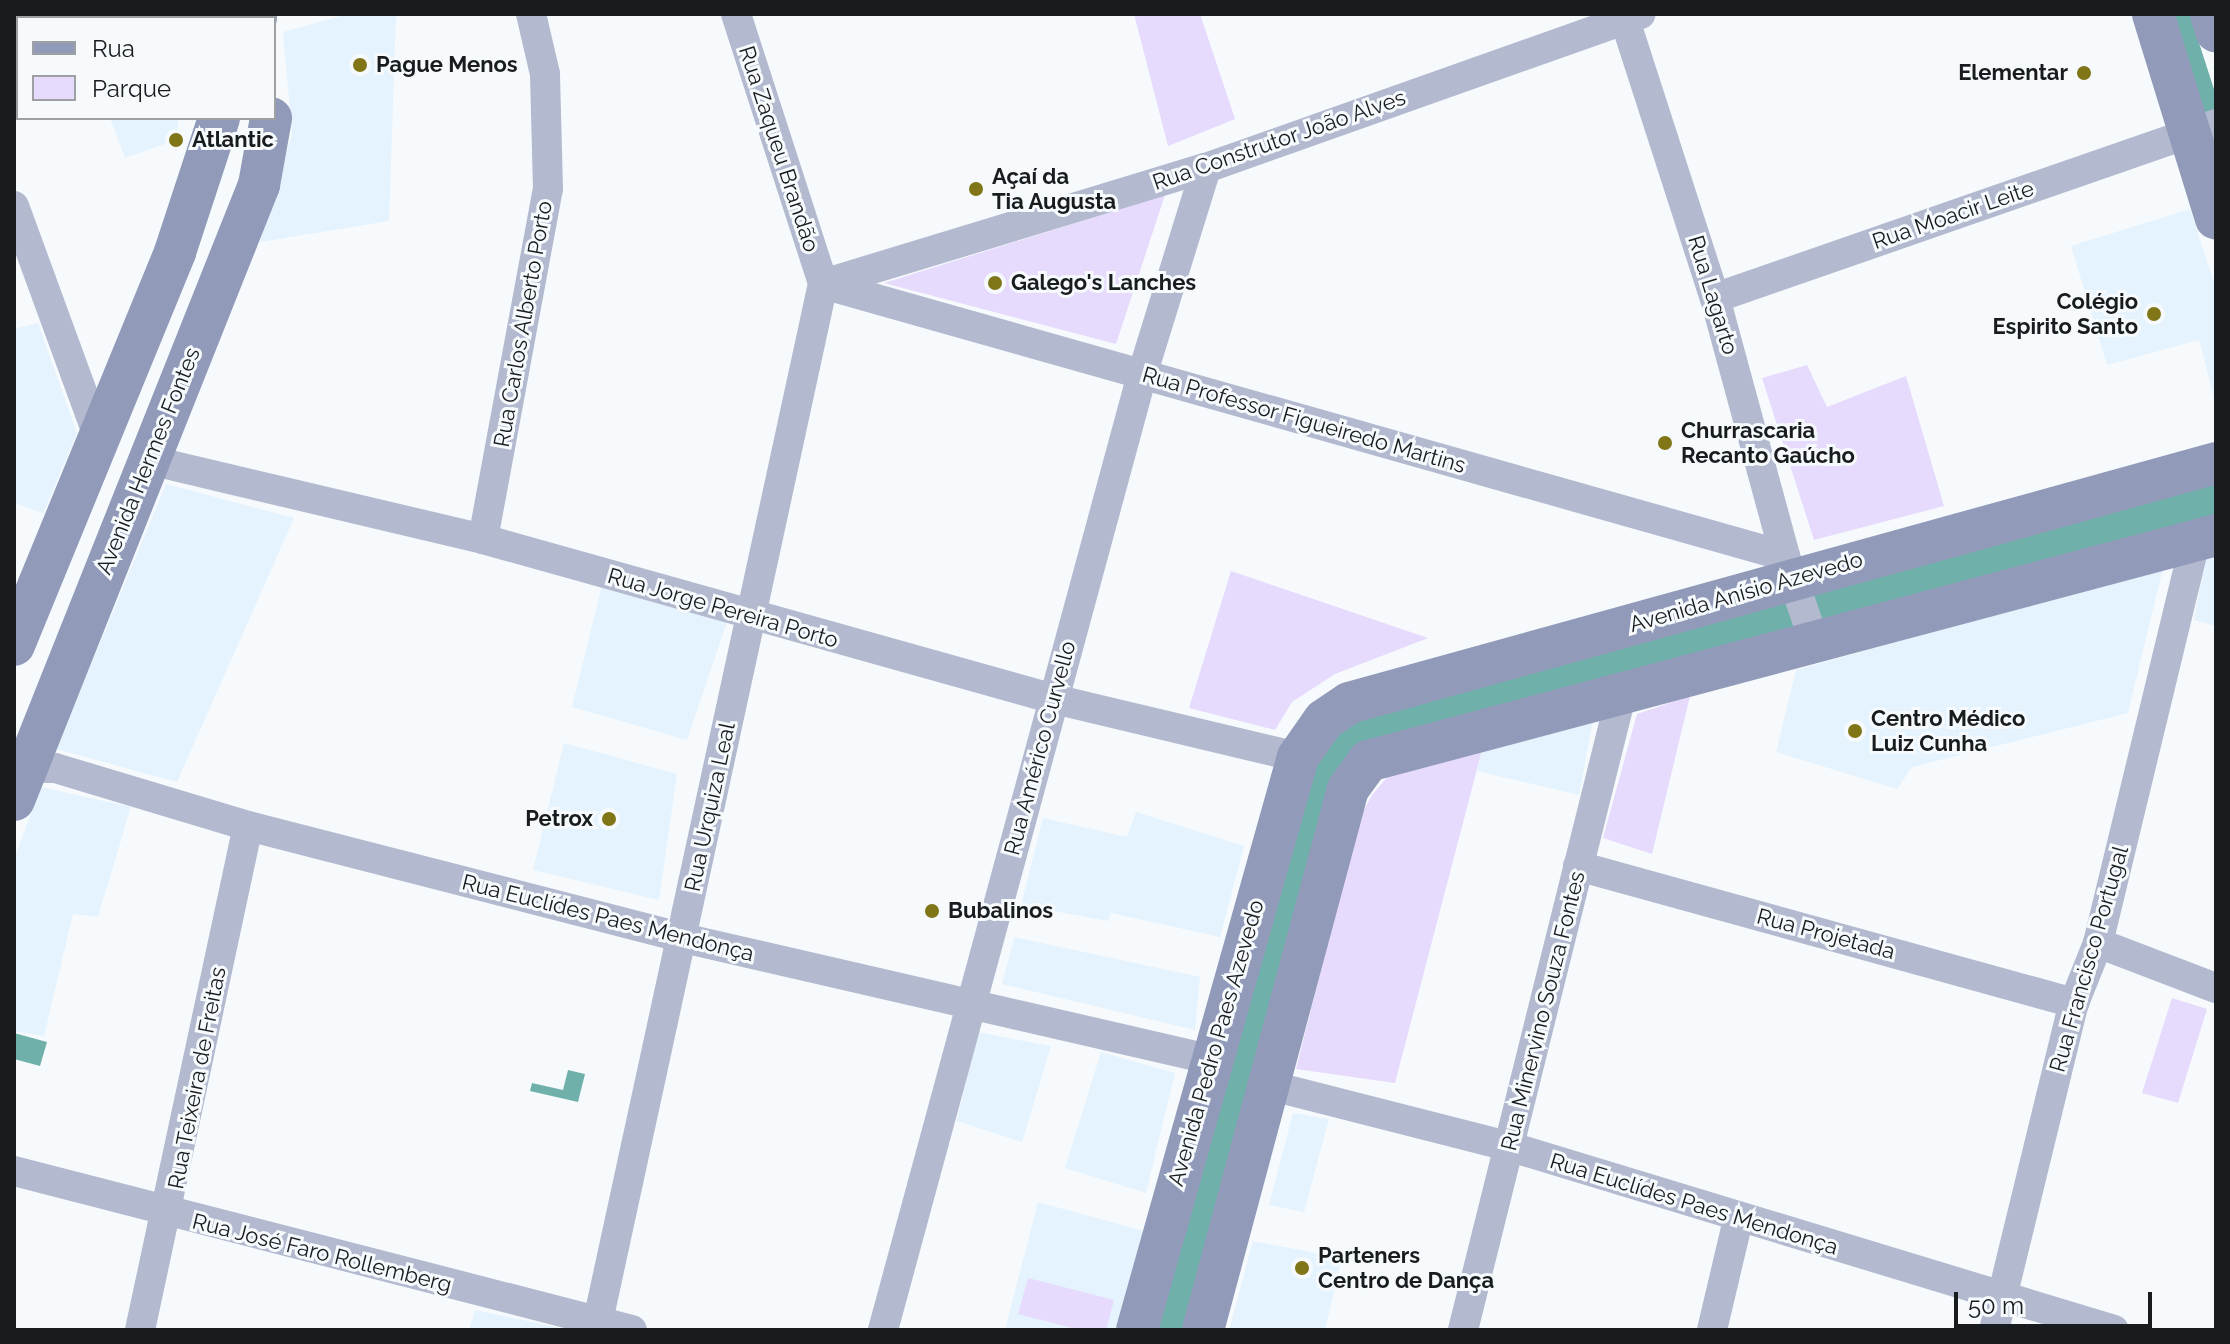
<!DOCTYPE html>
<html>
<head>
<meta charset="utf-8">
<style>
	body { margin:0 }
	#map { position:relative; width:2230px; height:1344px; overflow:hidden; background:#f6fafd; font-family:Raleway,sans-serif }
	div>[style] { position:absolute }
	.built>* { inset:0; background:#e5f3fe }
	.green>* { inset:0; background:#e6dafd }
	.water>* { inset:0; background:#6fb1aa }
	.canal>* { height:28px; margin:-14px; padding:0 14px; transform-origin:14px; border-radius:14px; background:#6fb1aa }
	.river>* { height:48px; margin:-24px; padding:0 24px; transform-origin:24px; border-radius:24px; background:#6fb1aa }
	.street>* { height:30px; margin:-15px; padding:0 15px; transform-origin:15px; border-radius:15px; background:#b3b9ce }
	.secondary>* { height:42px; margin:-21px; padding:0 21px; transform-origin:21px; border-radius:21px; background:#919ab8 }
	.dots>* { width:22px; height:22px; translate:-50% -50%; box-sizing:border-box; border:4px solid #f6fafd; border-radius:50% }
	span { translate:-50% -50%; white-space:nowrap; text-align:center; line-height:1.15; -webkit-text-stroke:6px #f6fafd; paint-order:stroke }
	.poi-label { font-size:22px; color:#181c1f; font-weight:700 }
	.left { translate:0 -50%; text-align:left }
	.right { translate:-100% -50%; text-align:right }
	.street-label { font-size:22px; color:#181c1f }
	.frame { position:absolute; inset:0; border:16px solid #181c1f; pointer-events:none }
	.legend { position:absolute; left:16px; top:16px; width:260px; height:104px; box-sizing:border-box; background:#f6fafd; border:2px solid #9da1a4; margin:0; padding:10px 14px; list-style:none; font-size:24px; color:#181c1f }
	.legend li { display:flex; align-items:center; gap:16px; height:40px }
	.legend b { width:40px; border:2px solid #9da1a4 }
	.scale { position:absolute; left:1954px; top:1292px; width:198px; height:36px; box-sizing:border-box; border:4px solid #181c1f; border-top:0; padding-left:10px; font-size:24px; line-height:28px; white-space:nowrap; color:#181c1f; -webkit-text-stroke:6px #f6fafd; paint-order:stroke }
</style>
</head>
<body>
<div id="map">
	<div class="built">
		<div style="clip-path:polygon(71px 14px,182px 14px,183px 18px,73px 18px)"></div>
		<div style="clip-path:polygon(348px 14px,396px 14px,389px 221px,260px 242px,292px 134px,283px 32px)"></div>
		<div style="clip-path:polygon(110px 118px,179px 118px,176px 140px,125px 158px)"></div>
		<div style="clip-path:polygon(2190px 209px,2216px 289px,2216px 405px,2199px 340px,2107px 365px,2071px 246px)"></div>
		<div style="clip-path:polygon(38px 323px,77px 433px,43px 514px,14px 502px,14px 329px)"></div>
		<div style="clip-path:polygon(166px 484px,294px 518px,177px 782px,56px 749px)"></div>
		<div style="clip-path:polygon(2216px 552px,2216px 626px,2194px 620px,2206px 554px)"></div>
		<div style="clip-path:polygon(2163px 568px,2128px 713px,1912px 767px,1897px 789px,1776px 752px,1796px 670px)"></div>
		<div style="clip-path:polygon(602px 585px,727px 622px,687px 740px,572px 707px)"></div>
		<div style="clip-path:polygon(1593px 720px,1579px 795px,1477px 771px,1482px 750px)"></div>
		<div style="clip-path:polygon(564px 743px,677px 774px,659px 900px,533px 870px)"></div>
		<div style="clip-path:polygon(41px 787px,131px 807px,98px 917px,73px 914px,44px 1036px,14px 1031px,14px 859px)"></div>
		<div style="clip-path:polygon(1136px 812px,1244px 846px,1220px 937px,1111px 913px,1108px 921px,1021px 905px,1043px 818px,1127px 837px)"></div>
		<div style="clip-path:polygon(1014px 937px,1200px 977px,1195px 1030px,1002px 984px)"></div>
		<div style="clip-path:polygon(977px 1032px,1051px 1046px,1022px 1142px,957px 1121px)"></div>
		<div style="clip-path:polygon(1101px 1052px,1175px 1073px,1146px 1193px,1065px 1168px)"></div>
		<div style="clip-path:polygon(1293px 1113px,1329px 1119px,1304px 1212px,1269px 1205px)"></div>
		<div style="clip-path:polygon(1038px 1202px,1144px 1231px,1115px 1330px,1005px 1330px)"></div>
		<div style="clip-path:polygon(1253px 1241px,1342px 1258px,1325px 1330px,1229px 1330px)"></div>
		<div style="clip-path:polygon(475px 1310px,571px 1330px,469px 1330px)"></div>
	</div>
	<div class="green">
		<div style="clip-path:polygon(1134px 14px,1200px 14px,1235px 119px,1168px 146px)"></div>
		<div style="clip-path:polygon(1165px 195px,1116px 344px,884px 283px)"></div>
		<div style="clip-path:polygon(1807px 365px,1827px 407px,1906px 376px,1944px 506px,1814px 540px,1762px 378px)"></div>
		<div style="clip-path:polygon(1231px 571px,1428px 638px,1335px 674px,1292px 702px,1275px 730px,1189px 708px)"></div>
		<div style="clip-path:polygon(1690px 696px,1652px 854px,1603px 838px,1637px 714px)"></div>
		<div style="clip-path:polygon(1482px 750px,1395px 1083px,1296px 1069px,1359px 819px,1372px 795px,1389px 775px)"></div>
		<div style="clip-path:polygon(2172px 998px,2207px 1009px,2178px 1103px,2142px 1093px)"></div>
		<div style="clip-path:polygon(1028px 1278px,1114px 1300px,1106px 1330px,1080px 1330px,1018px 1314px)"></div>
	</div>
	<div class="water">
		<div style="clip-path:polygon(14px 1033px,47px 1042px,40px 1066px,14px 1059px)"></div>
		<div style="clip-path:polygon(568px 1070px,585px 1074px,578px 1102px,530px 1091px,532px 1083px,563px 1090px)"></div>
	</div>
	<div class="canal">
		<div style="left:2175px;top:14px;width:133px;rotate:72.1deg"></div>
	</div>
	<div class="river">
		<div style="left:1174px;top:1330px;width:587px;rotate:-74.78deg"></div>
		<div style="left:1328px;top:764px;width:35px;rotate:-51deg"></div>
		<div style="left:1350px;top:737px;width:898px;rotate:-15.31deg"></div>
	</div>
	<div class="street">
		<div style="left:736px;top:14px;width:284px;rotate:72.1deg"></div>
		<div style="left:1623px;top:14px;width:299px;rotate:72.1deg"></div>
		<div style="left:1715px;top:298px;width:267px;rotate:74.8deg"></div>
		<div style="left:1785px;top:556px;width:87px;rotate:71.1deg"></div>
		<div style="left:14px;top:206px;width:250px;rotate:69.9deg"></div>
		<div style="left:823px;top:284px;width:1000px;rotate:15.79deg"></div>
		<div style="left:823px;top:284px;width:400px;rotate:-16.9deg"></div>
		<div style="left:1206px;top:168px;width:461px;rotate:-19.5deg"></div>
		<div style="left:1715px;top:298px;width:530px;rotate:-19.15deg"></div>
		<div style="left:149px;top:460px;width:343px;rotate:13.3deg"></div>
		<div style="left:483px;top:539px;width:593px;rotate:15.65deg"></div>
		<div style="left:1054px;top:699px;width:251px;rotate:13.4deg"></div>
		<div style="left:483px;top:539px;width:356px;rotate:-79.5deg"></div>
		<div style="left:548px;top:189px;width:115px;rotate:-91.5deg"></div>
		<div style="left:545px;top:74px;width:62px;rotate:-103.1deg"></div>
		<div style="left:14px;top:779px;width:25px;rotate:-27deg"></div>
		<div style="left:36px;top:768px;width:19px"></div>
		<div style="left:55px;top:768px;width:202px;rotate:16.7deg"></div>
		<div style="left:248px;top:826px;width:449px;rotate:14.4deg"></div>
		<div style="left:683px;top:938px;width:540px;rotate:12.95deg"></div>
		<div style="left:1578px;top:866px;width:515px;rotate:15.44deg"></div>
		<div style="left:2098px;top:943px;width:126px;rotate:20.9deg"></div>
		<div style="left:1272px;top:1086px;width:247px;rotate:14.3deg"></div>
		<div style="left:1511px;top:1147px;width:630px;rotate:16.88deg"></div>
		<div style="left:14px;top:1171px;width:638px;rotate:14.43deg"></div>
		<div style="left:140px;top:1330px;width:515px;rotate:-77.91deg"></div>
		<div style="left:596px;top:1330px;width:1070px;rotate:-77.76deg"></div>
		<div style="left:883px;top:1330px;width:989px;rotate:-74.83deg"></div>
		<div style="left:1142px;top:375px;width:217px;rotate:-72.8deg"></div>
		<div style="left:1463px;top:1330px;width:658px;rotate:-76.01deg"></div>
		<div style="left:1712px;top:1330px;width:113px;rotate:-76.7deg"></div>
		<div style="left:1994px;top:1330px;width:337px;rotate:-76.3deg"></div>
		<div style="left:2074px;top:1003px;width:65px;rotate:-68.2deg"></div>
		<div style="left:2098px;top:943px;width:413px;rotate:-76.4deg"></div>
	</div>
	<div class="secondary">
		<div style="left:209px;top:14px;width:4px;rotate:76deg"></div>
		<div style="left:255px;top:14px;width:4px;rotate:76deg"></div>
		<div style="left:2153px;top:14px;width:214px;rotate:72.9deg"></div>
		<div style="left:2211px;top:14px;width:18px;rotate:74deg"></div>
		<div style="left:14px;top:645px;width:425px;rotate:-67.7deg"></div>
		<div style="left:175px;top:252px;width:141px;rotate:-71.8deg"></div>
		<div style="left:14px;top:800px;width:662px;rotate:-68.28deg"></div>
		<div style="left:259px;top:185px;width:68px;rotate:-79.8deg"></div>
		<div style="left:1137px;top:1330px;width:595px;rotate:-74.31deg"></div>
		<div style="left:1298px;top:757px;width:45px;rotate:-54.9deg"></div>
		<div style="left:1324px;top:720px;width:30px;rotate:-34deg"></div>
		<div style="left:1349px;top:703px;width:900px;rotate:-15.47deg"></div>
		<div style="left:1203px;top:1330px;width:560px;rotate:-75deg"></div>
		<div style="left:1348px;top:789px;width:34px;rotate:-54deg"></div>
		<div style="left:1368px;top:761px;width:878px;rotate:-14.92deg"></div>
	</div>
	<div class="dots">
		<div style="left:360px;top:65px;background:#807517"></div>
		<div style="left:2084px;top:73px;background:#807517"></div>
		<div style="left:176px;top:140px;background:#807517"></div>
		<div style="left:976px;top:189px;background:#807517"></div>
		<div style="left:995px;top:283px;background:#807517"></div>
		<div style="left:2154px;top:314px;background:#807517"></div>
		<div style="left:1665px;top:443px;background:#807517"></div>
		<div style="left:1855px;top:731px;background:#807517"></div>
		<div style="left:609px;top:819px;background:#807517"></div>
		<div style="left:932px;top:911px;background:#807517"></div>
		<div style="left:1302px;top:1268px;background:#807517"></div>
	</div>
	<div class="poi-label">
		<span class="left" style="left:376px;top:65px">Pague Menos</span>
		<span class="right" style="left:2068px;top:73px">Elementar</span>
		<span class="left" style="left:192px;top:140px">Atlantic</span>
		<span class="left" style="left:992px;top:189px">Açaí da<br>Tia Augusta</span>
		<span class="left" style="left:1011px;top:283px">Galego's Lanches</span>
		<span class="right" style="left:2138px;top:314px">Colégio<br>Espirito Santo</span>
		<span class="left" style="left:1681px;top:443px">Churrascaria<br>Recanto Gaúcho</span>
		<span class="left" style="left:1871px;top:731px">Centro Médico<br>Luiz Cunha</span>
		<span class="right" style="left:593px;top:819px">Petrox</span>
		<span class="left" style="left:948px;top:911px">Bubalinos</span>
		<span class="left" style="left:1318px;top:1268px">Parteners<br>Centro de Dança</span>
	</div>
	<div class="street-label">
		<span style="left:1279px;top:140px;rotate:-19deg">Rua Construtor João Alves</span>
		<span style="left:779px;top:149px;rotate:72deg">Rua Zaqueu Brandão</span>
		<span style="left:1953px;top:215px;rotate:-19deg">Rua Moacir Leite</span>
		<span style="left:1713px;top:295px;rotate:73deg">Rua Lagarto</span>
		<span style="left:523px;top:324px;rotate:-80deg">Rua Carlos Alberto Porto</span>
		<span style="left:1304px;top:420px;rotate:16deg">Rua Professor Figueiredo Martins</span>
		<span style="left:148px;top:461px;rotate:-68deg">Avenida Hermes Fontes</span>
		<span style="left:1746px;top:592px;rotate:-16deg">Avenida Anísio Azevedo</span>
		<span style="left:723px;top:608px;rotate:16deg">Rua Jorge Pereira Porto</span>
		<span style="left:1040px;top:748px;rotate:-75deg">Rua Américo Curvello</span>
		<span style="left:710px;top:807px;rotate:-78deg">Rua Urquiza Leal</span>
		<span style="left:608px;top:918px;rotate:14deg">Rua Euclídes Paes Mendonça</span>
		<span style="left:1826px;top:934px;rotate:15deg">Rua Projetada</span>
		<span style="left:2089px;top:959px;rotate:-74deg">Rua Francisco Portugal</span>
		<span style="left:1543px;top:1011px;rotate:-76deg">Rua Minervino Souza Fontes</span>
		<span style="left:1216px;top:1043px;rotate:-74deg">Avenida Pedro Paes Azevedo</span>
		<span style="left:197px;top:1078px;rotate:-79deg">Rua Teixeira de Freitas</span>
		<span style="left:1694px;top:1204px;rotate:17deg">Rua Euclídes Paes Mendonça</span>
		<span style="left:322px;top:1253px;rotate:14deg">Rua José Faro Rollemberg</span>
	</div>
	<div class="frame"></div>
	<ul class="legend">
	<li><b style="height:10px;background:#919ab8"></b>Rua</li>
	<li><b style="height:22px;background:#e6dafd"></b>Parque</li>
	</ul>
	<div class="scale">50 m</div>
</div>
</body>
</html>
